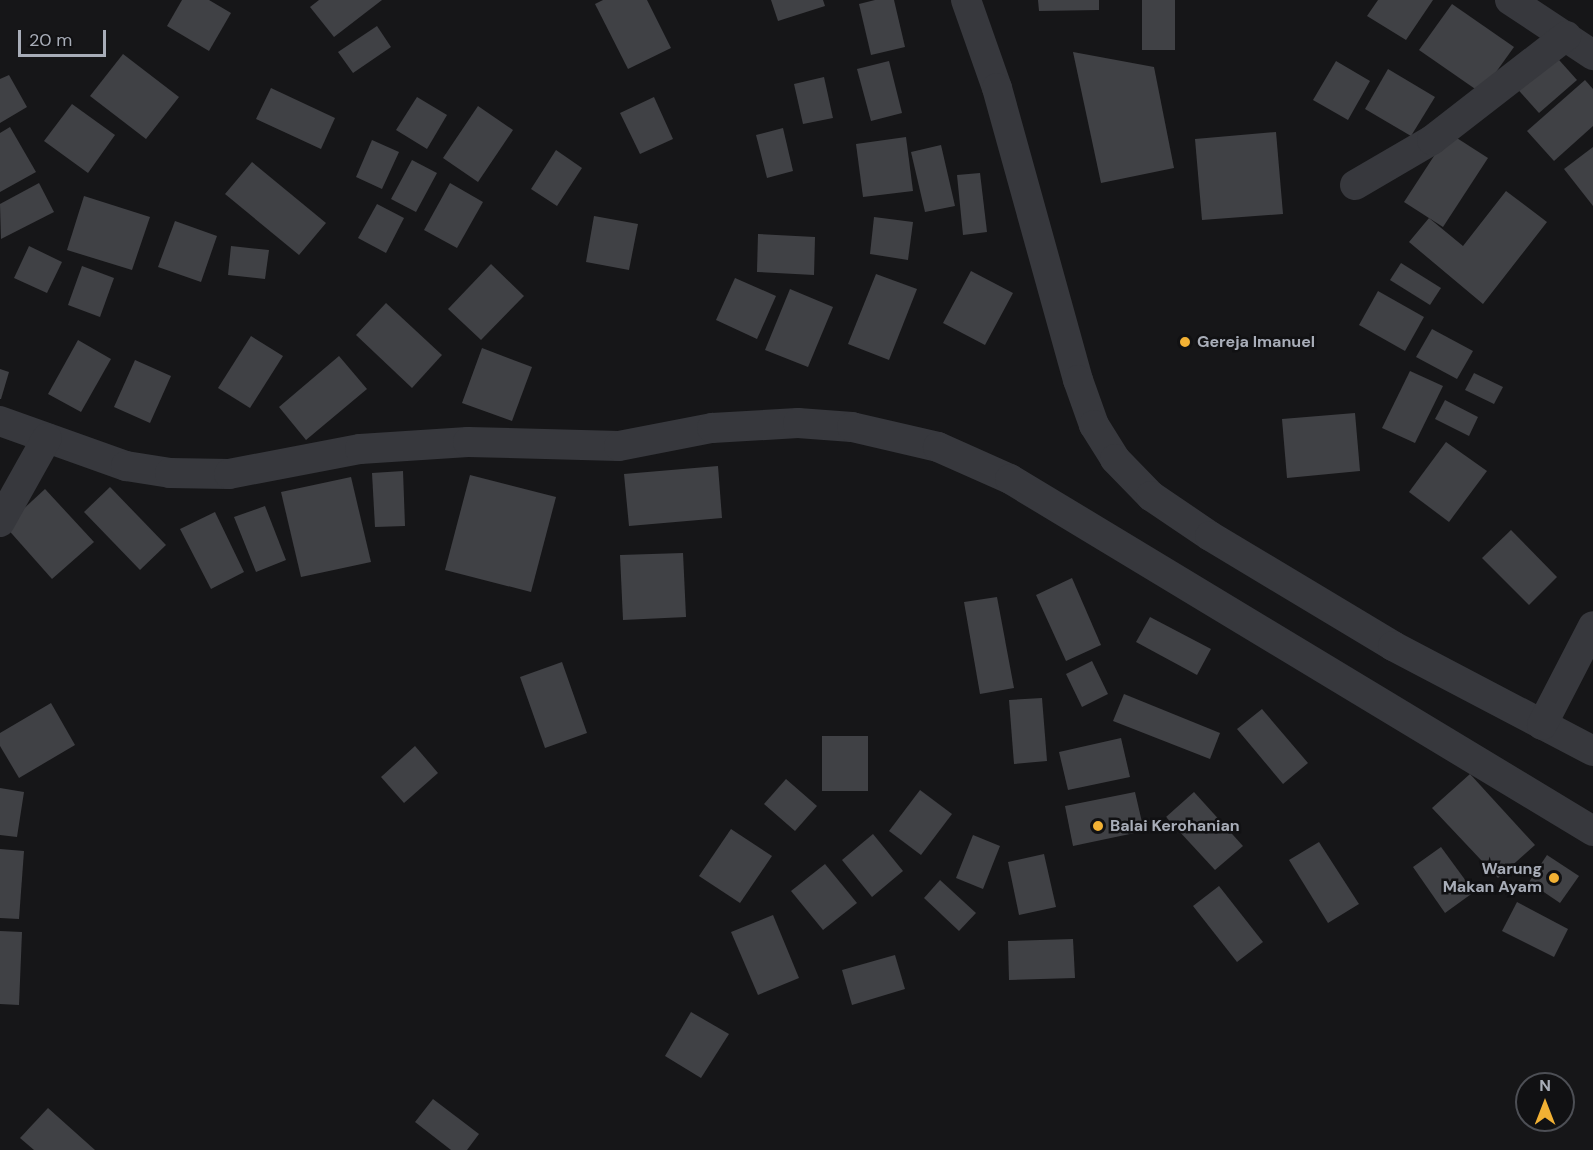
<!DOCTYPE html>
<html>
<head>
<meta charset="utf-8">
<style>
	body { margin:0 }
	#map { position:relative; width:1593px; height:1150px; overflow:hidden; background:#161618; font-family:"DM Sans",sans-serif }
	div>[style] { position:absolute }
	.building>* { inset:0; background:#404145 }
	.minor>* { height:30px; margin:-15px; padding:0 15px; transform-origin:15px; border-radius:15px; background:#37383d }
	.dots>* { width:16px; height:16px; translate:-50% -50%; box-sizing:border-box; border:3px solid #111113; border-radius:50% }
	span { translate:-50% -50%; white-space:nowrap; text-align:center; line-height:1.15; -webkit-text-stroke:5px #111113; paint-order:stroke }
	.poi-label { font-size:16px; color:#a8adb8; font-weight:700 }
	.left { translate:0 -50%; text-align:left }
	.right { translate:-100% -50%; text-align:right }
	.north { position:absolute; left:1515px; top:1072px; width:60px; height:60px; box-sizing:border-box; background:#111113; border:2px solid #4d4f55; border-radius:50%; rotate:0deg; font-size:16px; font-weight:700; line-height:24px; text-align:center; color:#a8adb8 }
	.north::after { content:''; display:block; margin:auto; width:21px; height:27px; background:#f2b134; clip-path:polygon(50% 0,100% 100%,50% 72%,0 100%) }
	.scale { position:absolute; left:18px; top:30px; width:88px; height:27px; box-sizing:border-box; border:3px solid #a8adb8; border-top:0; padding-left:8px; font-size:18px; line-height:21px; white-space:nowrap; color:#a8adb8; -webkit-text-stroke:4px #111113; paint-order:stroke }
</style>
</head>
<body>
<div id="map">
	<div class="building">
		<div style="clip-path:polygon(182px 0,209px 0,231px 13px,209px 51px,167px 26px)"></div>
		<div style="clip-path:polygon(319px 0,382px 0,334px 37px,310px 7px)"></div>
		<div style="clip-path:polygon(603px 0,647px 0,671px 48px,628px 69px,595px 4px)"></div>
		<div style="clip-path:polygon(771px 0,823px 0,825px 6px,778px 21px)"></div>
		<div style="clip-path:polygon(875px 0,894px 0,905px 47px,871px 55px,859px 4px)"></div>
		<div style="clip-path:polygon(1038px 0,1099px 0,1099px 10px,1039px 11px)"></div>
		<div style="clip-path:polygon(1142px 0,1175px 0,1175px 50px,1142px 50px)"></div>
		<div style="clip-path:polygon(1378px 0,1433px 0,1406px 40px,1367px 16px)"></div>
		<div style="clip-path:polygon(1452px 4px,1514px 47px,1481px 93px,1419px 50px)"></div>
		<div style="clip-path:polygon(377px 26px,391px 47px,353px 73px,338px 52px)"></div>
		<div style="clip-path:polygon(1551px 51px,1577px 80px,1539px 113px,1513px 84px)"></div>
		<div style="clip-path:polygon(1073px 52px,1154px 67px,1174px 168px,1101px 183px)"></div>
		<div style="clip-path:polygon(123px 54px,179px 97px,146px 139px,90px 96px)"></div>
		<div style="clip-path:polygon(889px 61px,902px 113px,871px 121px,857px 69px)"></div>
		<div style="clip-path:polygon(1336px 61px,1370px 81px,1348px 120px,1313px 100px)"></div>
		<div style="clip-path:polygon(1388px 69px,1435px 97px,1411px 136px,1365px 109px)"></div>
		<div style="clip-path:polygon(9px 75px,27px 107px,0 123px,0 79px)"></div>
		<div style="clip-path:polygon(824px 77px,833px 118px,803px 124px,794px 84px)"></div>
		<div style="clip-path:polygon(1585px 80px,1593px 89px,1593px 126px,1554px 161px,1527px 131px)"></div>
		<div style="clip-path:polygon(271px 88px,335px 118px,321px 149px,256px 119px)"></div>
		<div style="clip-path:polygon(417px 97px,447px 115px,427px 149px,396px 130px)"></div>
		<div style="clip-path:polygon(654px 97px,673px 139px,640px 154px,620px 113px)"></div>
		<div style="clip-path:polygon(72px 104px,115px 135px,88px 173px,44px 141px)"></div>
		<div style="clip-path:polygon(478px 106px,513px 130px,478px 182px,443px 158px)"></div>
		<div style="clip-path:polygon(10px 127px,36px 172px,0 192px,0 133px)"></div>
		<div style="clip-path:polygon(783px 128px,793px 171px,767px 178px,756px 135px)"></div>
		<div style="clip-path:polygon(1276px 132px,1283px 214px,1202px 220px,1195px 139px)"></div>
		<div style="clip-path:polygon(1449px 133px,1488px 158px,1443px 227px,1404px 202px)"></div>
		<div style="clip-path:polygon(906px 137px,913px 191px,863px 197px,856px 144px)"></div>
		<div style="clip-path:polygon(372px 140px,399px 152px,382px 189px,356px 177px)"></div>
		<div style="clip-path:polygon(941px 145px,955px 206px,925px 212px,911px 152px)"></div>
		<div style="clip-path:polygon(1593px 147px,1593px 206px,1564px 169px)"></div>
		<div style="clip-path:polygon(556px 150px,582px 168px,557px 206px,531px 189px)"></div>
		<div style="clip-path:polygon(412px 160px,437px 173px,416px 212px,391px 199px)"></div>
		<div style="clip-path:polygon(252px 162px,326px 223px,299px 255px,225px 194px)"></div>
		<div style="clip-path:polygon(980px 173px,987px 232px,963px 235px,957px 175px)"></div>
		<div style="clip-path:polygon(39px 183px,54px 212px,1px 239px,0 204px)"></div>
		<div style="clip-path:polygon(450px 183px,483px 202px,457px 248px,424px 230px)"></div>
		<div style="clip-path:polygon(1506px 191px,1547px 222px,1483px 304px,1409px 242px,1429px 218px,1463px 246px)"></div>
		<div style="clip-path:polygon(84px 196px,150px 217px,132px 270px,67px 250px)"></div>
		<div style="clip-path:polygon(377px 204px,404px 218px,386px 253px,358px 238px)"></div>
		<div style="clip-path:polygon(594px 216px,638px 224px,629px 270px,586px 262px)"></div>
		<div style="clip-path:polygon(874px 217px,913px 222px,908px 260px,870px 254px)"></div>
		<div style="clip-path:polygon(175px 221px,217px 236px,201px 282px,158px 267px)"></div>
		<div style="clip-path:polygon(758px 234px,815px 237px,814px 275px,757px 272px)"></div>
		<div style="clip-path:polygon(29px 246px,62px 262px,47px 293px,14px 278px)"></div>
		<div style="clip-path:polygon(231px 246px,269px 250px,265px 279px,228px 275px)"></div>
		<div style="clip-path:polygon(1401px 263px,1441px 288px,1430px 305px,1390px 280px)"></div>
		<div style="clip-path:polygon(491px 264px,524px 296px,481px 340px,448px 309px)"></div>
		<div style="clip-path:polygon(82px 266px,114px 278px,100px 317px,68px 305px)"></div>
		<div style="clip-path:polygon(971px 271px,1013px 293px,985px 345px,943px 323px)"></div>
		<div style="clip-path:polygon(876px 274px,917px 289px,889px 360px,848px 344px)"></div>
		<div style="clip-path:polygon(735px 278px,776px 296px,757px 339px,716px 320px)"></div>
		<div style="clip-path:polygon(790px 289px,833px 307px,808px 367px,765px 350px)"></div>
		<div style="clip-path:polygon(1378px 291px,1424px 317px,1405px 351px,1359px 325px)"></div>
		<div style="clip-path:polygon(386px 303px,442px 355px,412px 388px,356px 335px)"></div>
		<div style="clip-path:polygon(1432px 329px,1473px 351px,1457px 379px,1416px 357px)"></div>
		<div style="clip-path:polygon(251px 336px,283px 356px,250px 408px,218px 388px)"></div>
		<div style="clip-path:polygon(78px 340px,111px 359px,81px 412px,48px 394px)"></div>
		<div style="clip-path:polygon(482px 348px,532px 367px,512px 421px,462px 403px)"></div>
		<div style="clip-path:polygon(339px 356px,367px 389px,306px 440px,279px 407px)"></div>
		<div style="clip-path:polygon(135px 360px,171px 376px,150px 423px,114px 407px)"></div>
		<div style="clip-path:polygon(0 369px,9px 372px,1px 399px,0 399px)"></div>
		<div style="clip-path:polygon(1410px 371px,1443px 386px,1415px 443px,1382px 428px)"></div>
		<div style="clip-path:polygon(1474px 373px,1503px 387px,1494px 404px,1465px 390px)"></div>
		<div style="clip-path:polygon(1445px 400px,1478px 417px,1469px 436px,1435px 419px)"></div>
		<div style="clip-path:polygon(1355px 413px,1360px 471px,1287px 478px,1282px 419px)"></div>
		<div style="clip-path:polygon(1446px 442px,1487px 471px,1449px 522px,1409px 492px)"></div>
		<div style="clip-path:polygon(718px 466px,722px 518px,629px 526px,624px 474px)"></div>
		<div style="clip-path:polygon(403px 471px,405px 526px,375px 527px,372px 473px)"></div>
		<div style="clip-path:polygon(470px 475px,556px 497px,531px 592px,445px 570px)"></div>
		<div style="clip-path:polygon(351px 477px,371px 562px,301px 577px,281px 492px)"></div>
		<div style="clip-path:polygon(110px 487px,166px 545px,140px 570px,84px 512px)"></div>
		<div style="clip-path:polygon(45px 489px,94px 542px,52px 579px,5px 526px)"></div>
		<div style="clip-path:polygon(265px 506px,286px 560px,256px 572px,234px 517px)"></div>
		<div style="clip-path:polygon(215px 512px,244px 572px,211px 589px,180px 529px)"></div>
		<div style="clip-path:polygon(1511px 530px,1557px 577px,1529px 605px,1482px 558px)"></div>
		<div style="clip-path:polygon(683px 553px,686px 617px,623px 620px,620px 555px)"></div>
		<div style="clip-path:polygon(1072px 578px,1101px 645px,1066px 661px,1036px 595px)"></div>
		<div style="clip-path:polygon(997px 597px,1014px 688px,980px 694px,964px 602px)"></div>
		<div style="clip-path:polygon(1150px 617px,1211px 649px,1197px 675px,1136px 642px)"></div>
		<div style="clip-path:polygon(1092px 661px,1108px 694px,1082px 707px,1066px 674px)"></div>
		<div style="clip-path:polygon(562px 662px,587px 733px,545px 748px,520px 677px)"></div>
		<div style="clip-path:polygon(1124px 694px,1220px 733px,1210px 759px,1113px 721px)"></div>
		<div style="clip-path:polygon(1042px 698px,1047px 761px,1014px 764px,1009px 700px)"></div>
		<div style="clip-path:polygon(51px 703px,75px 745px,19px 778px,0 746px,0 733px)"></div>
		<div style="clip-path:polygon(1262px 709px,1308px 763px,1283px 784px,1237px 729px)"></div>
		<div style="clip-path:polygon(822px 736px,868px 736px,868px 791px,822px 791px)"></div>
		<div style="clip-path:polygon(1121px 738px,1130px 777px,1068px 790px,1059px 752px)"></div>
		<div style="clip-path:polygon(415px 746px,438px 773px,404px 803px,381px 777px)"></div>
		<div style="clip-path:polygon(1470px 774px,1535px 845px,1498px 878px,1432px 808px)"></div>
		<div style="clip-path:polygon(786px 779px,817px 806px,795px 831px,764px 804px)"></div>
		<div style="clip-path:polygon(0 788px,24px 792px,17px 837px,0 835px)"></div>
		<div style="clip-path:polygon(920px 790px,952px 814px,921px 855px,889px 831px)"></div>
		<div style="clip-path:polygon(1135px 792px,1144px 831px,1073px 846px,1065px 806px)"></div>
		<div style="clip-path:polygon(1194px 792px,1243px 846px,1215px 870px,1166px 817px)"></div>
		<div style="clip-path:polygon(731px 829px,772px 856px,740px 903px,699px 876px)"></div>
		<div style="clip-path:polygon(873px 834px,903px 871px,872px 897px,842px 860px)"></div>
		<div style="clip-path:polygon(973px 835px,1000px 846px,983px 889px,956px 878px)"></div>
		<div style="clip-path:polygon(1319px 842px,1359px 904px,1328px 923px,1289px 860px)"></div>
		<div style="clip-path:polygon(1441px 847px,1474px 892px,1445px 913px,1413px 867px)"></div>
		<div style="clip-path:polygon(0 849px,24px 851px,19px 919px,0 918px)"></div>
		<div style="clip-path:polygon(1044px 854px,1056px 907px,1019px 915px,1008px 862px)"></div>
		<div style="clip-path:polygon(1547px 855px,1579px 876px,1560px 903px,1529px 882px)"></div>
		<div style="clip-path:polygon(825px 864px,857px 903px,823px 930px,791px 891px)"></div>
		<div style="clip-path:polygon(940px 880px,976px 913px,959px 931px,924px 898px)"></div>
		<div style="clip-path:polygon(1219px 886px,1263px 942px,1237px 962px,1193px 906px)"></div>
		<div style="clip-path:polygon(1517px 902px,1568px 929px,1554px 957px,1502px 931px)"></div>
		<div style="clip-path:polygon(773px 915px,799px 978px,758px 995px,731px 932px)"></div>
		<div style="clip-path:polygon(0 931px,22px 932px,19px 1005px,0 1004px)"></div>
		<div style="clip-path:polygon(1073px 939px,1075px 978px,1009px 980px,1008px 941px)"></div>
		<div style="clip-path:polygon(895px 955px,905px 989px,852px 1005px,842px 970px)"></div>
		<div style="clip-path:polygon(691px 1012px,729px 1034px,701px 1078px,665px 1056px)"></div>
		<div style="clip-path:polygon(433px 1099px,479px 1134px,467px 1150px,451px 1150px,415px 1122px)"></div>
		<div style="clip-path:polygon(48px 1108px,95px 1150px,34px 1150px,20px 1138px)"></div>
	</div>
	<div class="minor">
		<div style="left:966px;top:0;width:93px;rotate:70.6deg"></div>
		<div style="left:997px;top:88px;width:303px;rotate:74.5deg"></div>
		<div style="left:1078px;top:380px;width:48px;rotate:70.4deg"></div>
		<div style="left:1094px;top:425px;width:40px;rotate:58deg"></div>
		<div style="left:1115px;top:459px;width:52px;rotate:45.8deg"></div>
		<div style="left:1151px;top:496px;width:71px;rotate:34.1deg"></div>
		<div style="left:1210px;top:536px;width:214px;rotate:31deg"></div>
		<div style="left:1393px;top:646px;width:226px;rotate:27.7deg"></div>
		<div style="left:1510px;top:0;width:100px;rotate:33.5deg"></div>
		<div style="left:1355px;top:185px;width:89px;rotate:-30.3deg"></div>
		<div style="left:1432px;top:140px;width:170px;rotate:-37.8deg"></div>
		<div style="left:0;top:421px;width:134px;rotate:19.7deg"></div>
		<div style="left:126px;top:466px;width:45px;rotate:9deg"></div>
		<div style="left:170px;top:473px;width:59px;rotate:1deg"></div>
		<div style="left:229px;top:474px;width:133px;rotate:-10.8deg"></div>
		<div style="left:360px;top:449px;width:108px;rotate:-3.7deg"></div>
		<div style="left:468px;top:442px;width:151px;rotate:1.5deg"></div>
		<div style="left:619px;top:446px;width:95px;rotate:-11deg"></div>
		<div style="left:712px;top:428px;width:86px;rotate:-3.3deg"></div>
		<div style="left:798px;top:423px;width:54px;rotate:4.2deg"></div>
		<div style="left:852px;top:427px;width:88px;rotate:13.1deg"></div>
		<div style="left:938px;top:447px;width:79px;rotate:24deg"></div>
		<div style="left:1010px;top:479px;width:681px;rotate:31.12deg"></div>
		<div style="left:0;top:522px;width:96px;rotate:-60.8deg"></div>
		<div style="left:1542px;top:725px;width:111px;rotate:-62.7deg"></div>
	</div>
	<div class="dots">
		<div style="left:1185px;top:342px;background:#f2b134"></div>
		<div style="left:1098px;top:826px;background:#f2b134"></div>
		<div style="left:1554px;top:878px;background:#f2b134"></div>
	</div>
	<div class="poi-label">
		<span class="left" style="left:1197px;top:342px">Gereja Imanuel</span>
		<span class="left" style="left:1110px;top:826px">Balai Kerohanian</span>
		<span class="right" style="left:1542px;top:878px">Warung<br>Makan Ayam</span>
	</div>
	<div class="north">N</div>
	<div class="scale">20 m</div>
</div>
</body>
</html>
